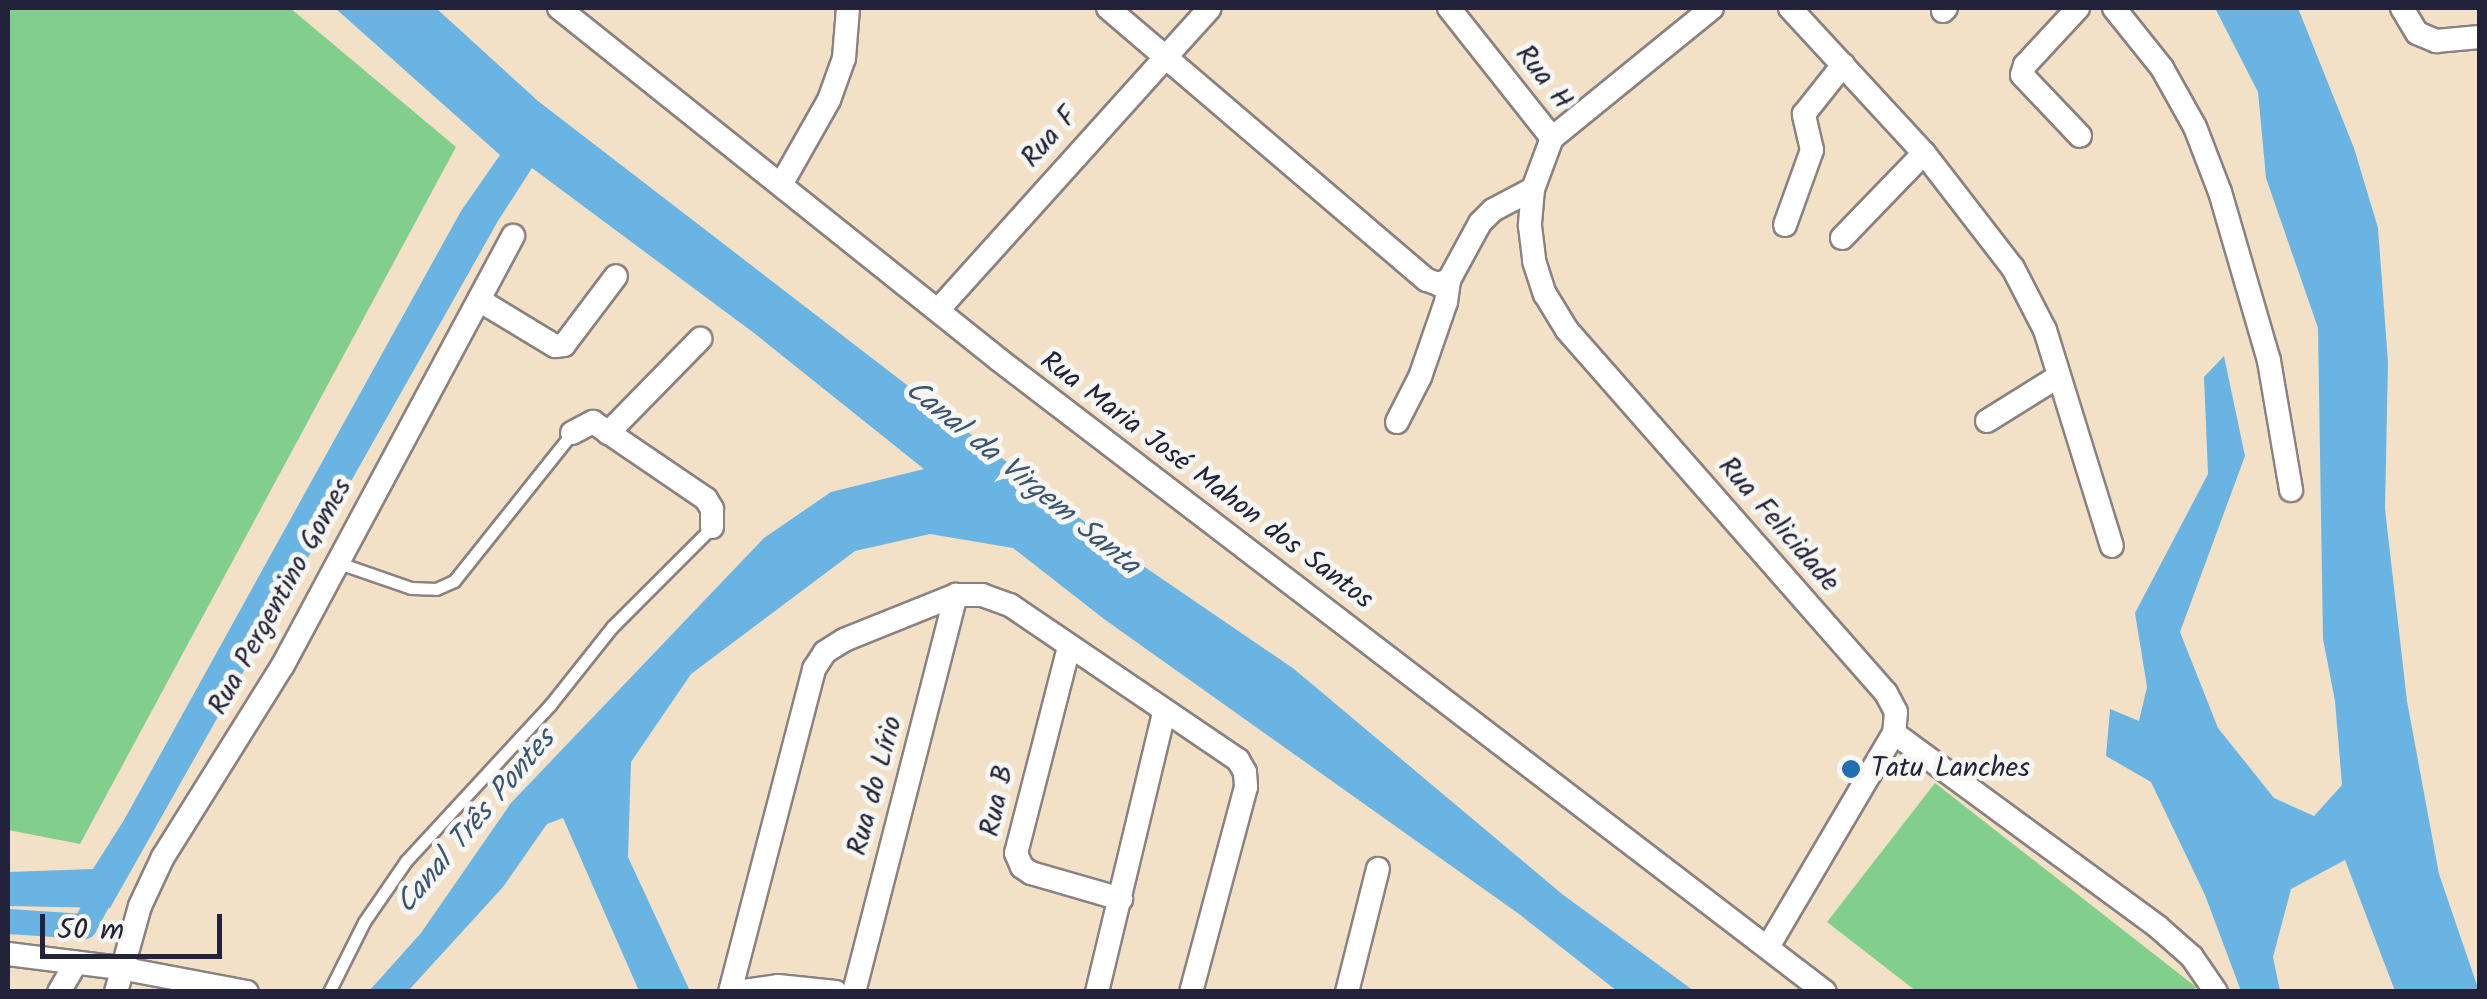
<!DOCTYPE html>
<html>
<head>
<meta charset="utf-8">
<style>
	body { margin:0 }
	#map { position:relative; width:2487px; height:999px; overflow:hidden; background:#f3e1c7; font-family:Kalam,sans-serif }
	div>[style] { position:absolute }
	.green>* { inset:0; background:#82ce8c }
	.water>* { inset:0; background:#69b4e2 }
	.canal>* { height:25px; margin:-12.5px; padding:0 12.5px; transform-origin:12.5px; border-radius:12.5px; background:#69b4e2 }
	.roads { filter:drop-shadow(2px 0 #8a8281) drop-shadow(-2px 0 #8a8281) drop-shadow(0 2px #8a8281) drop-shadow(0 -2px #8a8281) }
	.service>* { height:11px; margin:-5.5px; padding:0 5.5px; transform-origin:5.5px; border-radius:5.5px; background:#fff }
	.minor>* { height:22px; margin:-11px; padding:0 11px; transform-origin:11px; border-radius:11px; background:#fff }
	.dots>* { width:28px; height:28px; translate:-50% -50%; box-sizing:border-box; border:5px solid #f6f6f2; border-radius:50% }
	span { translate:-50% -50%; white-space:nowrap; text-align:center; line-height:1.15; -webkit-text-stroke:10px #f6f6f2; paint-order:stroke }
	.street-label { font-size:28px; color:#22223b }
	.poi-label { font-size:28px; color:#22223b }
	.left { translate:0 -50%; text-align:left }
	.water-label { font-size:30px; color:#3b5575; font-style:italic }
	.frame { position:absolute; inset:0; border:10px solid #22223b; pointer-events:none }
	.scale { position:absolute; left:40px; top:914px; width:182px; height:45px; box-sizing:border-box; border:5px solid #22223b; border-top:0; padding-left:12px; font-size:30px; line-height:35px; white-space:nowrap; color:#22223b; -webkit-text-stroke:8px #f6f6f2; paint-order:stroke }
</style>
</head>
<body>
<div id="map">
	<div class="green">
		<div style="clip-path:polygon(8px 8px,290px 8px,456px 147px,80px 844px,8px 830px)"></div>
		<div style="clip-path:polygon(1935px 783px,2196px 987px,2193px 991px,1916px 991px,1827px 922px)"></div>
	</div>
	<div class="water">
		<div style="clip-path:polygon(335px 8px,436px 8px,538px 101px,1133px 559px,1294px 669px,1562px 894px,1694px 991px,1617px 991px,1519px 914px,1104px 619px,1013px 548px,930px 534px,855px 551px,691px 674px,631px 762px,628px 857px,690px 991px,639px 991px,563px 818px,547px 824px,503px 887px,408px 991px,369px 991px,421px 933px,511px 803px,764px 538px,831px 492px,924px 469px,754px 333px,532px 168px,498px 221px,110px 908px,8px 906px,8px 872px,93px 869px,124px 820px,461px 211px,500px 155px)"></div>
		<div style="clip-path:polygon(2215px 8px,2298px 8px,2354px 148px,2378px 228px,2388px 362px,2385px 509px,2407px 701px,2439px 874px,2479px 991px,2395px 991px,2345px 860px,2291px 889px,2273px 957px,2280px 991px,2241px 991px,2205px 895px,2151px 782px,2106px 756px,2110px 709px,2139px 721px,2147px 687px,2135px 613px,2208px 474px,2204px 377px,2224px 356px,2245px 456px,2180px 632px,2218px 728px,2274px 798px,2314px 816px,2342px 785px,2335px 701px,2323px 639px,2318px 328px,2266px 178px,2258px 92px)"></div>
	</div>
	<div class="canal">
		<div style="left:8px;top:921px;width:76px;rotate:3.8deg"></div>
		<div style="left:84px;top:926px;width:53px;rotate:-62deg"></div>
	</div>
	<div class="roads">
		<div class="service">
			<div style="left:336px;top:562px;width:79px;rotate:19.1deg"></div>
			<div style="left:411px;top:588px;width:25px;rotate:2deg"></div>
			<div style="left:436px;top:589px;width:20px;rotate:-24deg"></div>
			<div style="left:454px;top:581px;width:189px;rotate:-51.4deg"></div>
			<div style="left:329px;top:992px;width:78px;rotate:-63.4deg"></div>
			<div style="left:364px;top:922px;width:74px;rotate:-55.5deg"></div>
			<div style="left:406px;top:861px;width:212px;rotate:-47.3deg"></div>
			<div style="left:550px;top:705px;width:100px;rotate:-51.5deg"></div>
			<div style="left:612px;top:627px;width:141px;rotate:-45deg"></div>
		</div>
		<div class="minor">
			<div style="left:559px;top:8px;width:562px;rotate:38.64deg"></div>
			<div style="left:998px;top:359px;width:1041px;rotate:37.43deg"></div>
			<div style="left:1108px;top:8px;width:419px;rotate:40.5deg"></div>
			<div style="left:1427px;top:280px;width:12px;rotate:20deg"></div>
			<div style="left:1438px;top:284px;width:12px;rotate:-20deg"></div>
			<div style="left:1449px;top:280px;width:65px;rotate:-61.5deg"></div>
			<div style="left:1480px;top:223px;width:18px;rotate:-45deg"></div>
			<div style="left:1493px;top:210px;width:45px;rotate:-27.7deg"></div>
			<div style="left:1449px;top:8px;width:166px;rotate:51.6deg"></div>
			<div style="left:1712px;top:8px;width:206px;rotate:140.9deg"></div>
			<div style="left:1552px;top:138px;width:54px;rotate:110.4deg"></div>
			<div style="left:1533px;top:189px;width:37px;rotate:95deg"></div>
			<div style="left:1530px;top:226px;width:35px;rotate:83deg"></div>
			<div style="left:1534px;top:261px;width:35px;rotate:72deg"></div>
			<div style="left:1545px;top:294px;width:42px;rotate:58.6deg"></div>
			<div style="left:1567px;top:330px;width:483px;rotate:48.7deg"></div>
			<div style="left:1886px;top:693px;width:21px;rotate:62deg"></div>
			<div style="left:1896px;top:712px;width:21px;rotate:95deg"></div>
			<div style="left:1894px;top:733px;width:248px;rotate:120.5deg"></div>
			<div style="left:1790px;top:8px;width:197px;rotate:47.3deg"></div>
			<div style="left:1924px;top:153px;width:145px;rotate:52.3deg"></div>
			<div style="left:2013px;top:268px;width:70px;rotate:62.7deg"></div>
			<div style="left:2045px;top:330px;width:226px;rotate:72.8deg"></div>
			<div style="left:2078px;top:8px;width:78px;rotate:132.9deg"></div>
			<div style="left:2025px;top:65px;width:10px;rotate:107deg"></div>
			<div style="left:2022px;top:75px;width:84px;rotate:46.4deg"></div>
			<div style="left:2114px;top:8px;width:77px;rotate:51.3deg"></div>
			<div style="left:2162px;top:68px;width:68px;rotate:60.8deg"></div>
			<div style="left:2195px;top:127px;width:70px;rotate:69deg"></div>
			<div style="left:2220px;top:192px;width:176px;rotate:73.8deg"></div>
			<div style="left:2269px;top:361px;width:131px;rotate:80.3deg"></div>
			<div style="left:2402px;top:8px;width:29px;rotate:59deg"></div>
			<div style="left:2417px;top:33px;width:21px;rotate:23deg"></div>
			<div style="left:2436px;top:41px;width:44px;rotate:-5.2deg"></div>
			<div style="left:1943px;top:11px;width:4px;rotate:-45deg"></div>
			<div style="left:782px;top:183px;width:95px;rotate:-60.5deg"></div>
			<div style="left:829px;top:100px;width:45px;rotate:-70.3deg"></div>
			<div style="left:844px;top:58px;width:50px;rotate:-85.4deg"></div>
			<div style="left:1785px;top:225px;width:80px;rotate:-70.2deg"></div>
			<div style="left:1812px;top:150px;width:37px;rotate:-103deg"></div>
			<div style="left:1804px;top:114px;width:63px;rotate:-51.5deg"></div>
			<div style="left:1842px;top:238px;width:118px;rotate:-46deg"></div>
			<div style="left:479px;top:300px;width:89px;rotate:31.2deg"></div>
			<div style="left:555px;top:346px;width:9px;rotate:-6deg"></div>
			<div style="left:564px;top:345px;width:86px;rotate:-53deg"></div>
			<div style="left:938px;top:310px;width:406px;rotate:-48deg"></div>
			<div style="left:1987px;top:421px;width:85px;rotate:-32deg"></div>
			<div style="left:1397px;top:422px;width:51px;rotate:-62.9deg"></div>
			<div style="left:1420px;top:377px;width:79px;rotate:-70.9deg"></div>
			<div style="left:1446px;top:302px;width:22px;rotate:-82deg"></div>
			<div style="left:572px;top:433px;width:24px;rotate:-28deg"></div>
			<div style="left:593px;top:422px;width:137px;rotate:34.3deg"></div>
			<div style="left:706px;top:499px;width:12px;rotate:59deg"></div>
			<div style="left:712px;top:509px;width:18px;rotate:90deg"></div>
			<div style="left:608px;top:433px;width:132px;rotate:-45.6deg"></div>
			<div style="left:1069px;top:647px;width:213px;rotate:104.4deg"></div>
			<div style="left:1016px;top:853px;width:15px;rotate:67deg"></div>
			<div style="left:1022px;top:867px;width:11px;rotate:34deg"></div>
			<div style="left:1031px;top:873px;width:94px;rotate:16.1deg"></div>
			<div style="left:1894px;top:733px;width:328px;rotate:36.3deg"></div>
			<div style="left:2158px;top:927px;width:45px;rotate:41.4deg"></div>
			<div style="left:2192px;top:957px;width:42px;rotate:55.6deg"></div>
			<div style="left:8px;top:954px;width:113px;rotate:7.1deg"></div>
			<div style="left:120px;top:968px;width:129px;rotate:10.7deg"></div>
			<div style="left:59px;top:992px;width:34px;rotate:-60deg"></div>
			<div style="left:116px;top:992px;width:89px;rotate:-74.4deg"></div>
			<div style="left:140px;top:906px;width:54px;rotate:-64.9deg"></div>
			<div style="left:163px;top:857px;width:226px;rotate:-58deg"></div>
			<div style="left:283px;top:665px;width:487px;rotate:-61.8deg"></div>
			<div style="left:730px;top:992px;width:334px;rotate:-75.4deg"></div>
			<div style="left:814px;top:669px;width:20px;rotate:-57deg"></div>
			<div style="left:825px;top:652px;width:22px;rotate:-32deg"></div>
			<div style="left:844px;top:640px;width:121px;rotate:-21.9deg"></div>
			<div style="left:956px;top:595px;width:26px"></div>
			<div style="left:982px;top:595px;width:30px;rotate:20deg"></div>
			<div style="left:1010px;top:605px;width:276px;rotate:34.2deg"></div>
			<div style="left:1238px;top:760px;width:14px;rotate:60deg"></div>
			<div style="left:1245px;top:772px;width:15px;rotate:86deg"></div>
			<div style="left:1246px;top:787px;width:212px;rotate:105deg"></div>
			<div style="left:737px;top:992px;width:41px;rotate:-8.3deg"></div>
			<div style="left:778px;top:986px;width:58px;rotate:5.9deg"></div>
			<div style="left:854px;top:992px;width:410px;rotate:-75.6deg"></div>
			<div style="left:1097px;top:992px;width:288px;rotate:-76.5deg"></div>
			<div style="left:1347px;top:992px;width:127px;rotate:-75.9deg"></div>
		</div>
	</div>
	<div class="dots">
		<div style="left:1851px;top:769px;background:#1f6fb2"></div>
	</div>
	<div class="street-label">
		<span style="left:1543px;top:78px;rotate:52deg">Rua H</span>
		<span style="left:1050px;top:138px;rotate:-49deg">Rua F</span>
		<span style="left:1206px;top:481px;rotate:37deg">Rua Maria José Mahon dos Santos</span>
		<span style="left:1778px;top:525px;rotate:49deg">Rua Felicidade</span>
		<span style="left:281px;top:597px;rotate:-61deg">Rua Pergentino Gomes</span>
		<span style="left:876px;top:786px;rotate:-75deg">Rua do Lírio</span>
		<span style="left:998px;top:801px;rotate:-78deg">Rua B</span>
	</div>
	<div class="poi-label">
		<span class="left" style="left:1871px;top:769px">Tatu Lanches</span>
	</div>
	<div class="water-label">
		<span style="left:1022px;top:478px;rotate:39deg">Canal da Virgem Santa</span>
		<span style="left:476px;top:822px;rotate:-50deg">Canal Três Pontes</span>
	</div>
	<div class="frame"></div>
	<div class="scale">50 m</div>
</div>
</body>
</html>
